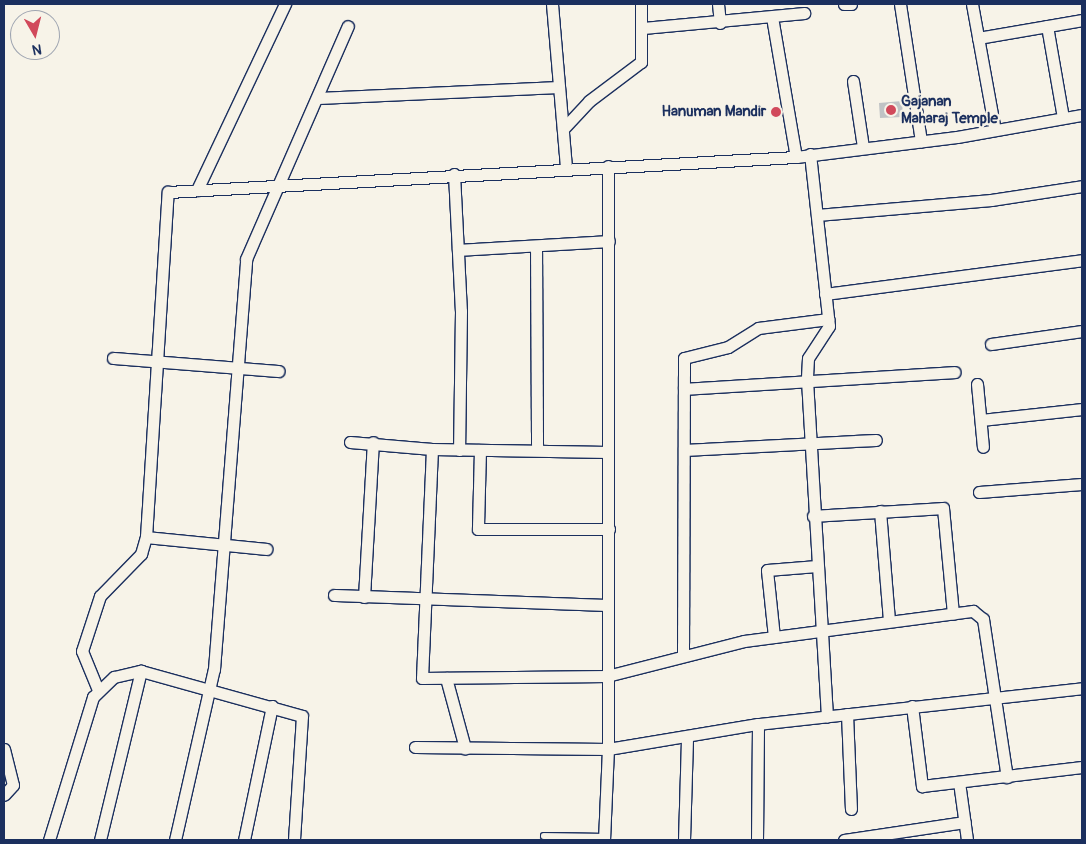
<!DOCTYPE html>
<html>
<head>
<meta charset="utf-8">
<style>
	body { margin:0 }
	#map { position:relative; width:1086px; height:844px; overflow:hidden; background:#f7f3e8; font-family:Pangolin,sans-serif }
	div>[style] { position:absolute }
	.building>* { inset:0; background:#c0c3c5 }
	.roads { filter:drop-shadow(1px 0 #1b2f5e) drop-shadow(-1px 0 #1b2f5e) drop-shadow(0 1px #1b2f5e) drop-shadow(0 -1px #1b2f5e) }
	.service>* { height:5.5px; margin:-2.75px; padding:0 2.75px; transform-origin:2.75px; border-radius:2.75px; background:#f7f3e8 }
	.minor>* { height:11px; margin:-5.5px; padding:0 5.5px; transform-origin:5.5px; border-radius:5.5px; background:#f7f3e8 }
	.dots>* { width:14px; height:14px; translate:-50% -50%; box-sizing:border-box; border:2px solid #f7f3e8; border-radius:50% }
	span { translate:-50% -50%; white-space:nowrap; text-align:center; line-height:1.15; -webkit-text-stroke:4.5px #f7f3e8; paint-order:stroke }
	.poi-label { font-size:15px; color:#1b2f5e; font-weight:700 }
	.left { translate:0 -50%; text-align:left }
	.right { translate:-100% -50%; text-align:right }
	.frame { position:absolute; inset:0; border:5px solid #1b2f5e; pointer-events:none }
	.north { position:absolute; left:10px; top:10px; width:50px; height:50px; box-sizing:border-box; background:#f7f3e8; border:1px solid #9fa5b1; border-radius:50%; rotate:172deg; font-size:14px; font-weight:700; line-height:20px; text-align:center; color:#1b2f5e }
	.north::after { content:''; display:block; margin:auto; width:18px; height:22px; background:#d1495b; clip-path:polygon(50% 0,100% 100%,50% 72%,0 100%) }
</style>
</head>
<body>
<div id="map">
	<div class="building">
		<div style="clip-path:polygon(902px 101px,903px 117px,880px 118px,879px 103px)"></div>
	</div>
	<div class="roads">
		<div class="service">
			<div style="left:544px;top:836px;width:60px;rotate:1deg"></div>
		</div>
		<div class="minor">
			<div style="left:552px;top:4px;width:165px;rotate:85.1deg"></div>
			<div style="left:718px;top:4px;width:19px;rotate:84deg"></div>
			<div style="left:844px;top:4px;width:7px"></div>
			<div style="left:900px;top:4px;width:139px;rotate:81.3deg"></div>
			<div style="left:972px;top:4px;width:128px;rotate:79.7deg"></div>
			<div style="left:772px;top:17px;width:142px;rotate:80.3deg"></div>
			<div style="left:1047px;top:26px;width:93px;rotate:80.1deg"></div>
			<div style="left:643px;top:28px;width:162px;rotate:-5.3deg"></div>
			<div style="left:978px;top:38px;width:106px;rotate:-9.8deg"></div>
			<div style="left:853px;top:81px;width:67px;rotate:81.4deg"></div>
			<div style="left:318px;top:98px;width:241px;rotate:-2.6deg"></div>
			<div style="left:563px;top:129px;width:38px;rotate:-47deg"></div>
			<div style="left:589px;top:101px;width:65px;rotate:-36.9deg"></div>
			<div style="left:641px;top:62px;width:58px;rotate:-90deg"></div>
			<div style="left:810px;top:154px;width:173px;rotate:83.7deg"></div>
			<div style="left:829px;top:326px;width:38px;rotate:123deg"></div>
			<div style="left:808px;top:358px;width:22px;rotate:93deg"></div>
			<div style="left:807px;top:380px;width:337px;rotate:86.6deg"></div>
			<div style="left:454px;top:174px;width:137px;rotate:87.1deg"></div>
			<div style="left:461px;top:311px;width:139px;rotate:90.8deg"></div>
			<div style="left:197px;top:190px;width:206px;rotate:-64.7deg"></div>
			<div style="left:817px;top:215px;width:175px;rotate:-4.9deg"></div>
			<div style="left:991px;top:200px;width:92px;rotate:-8.7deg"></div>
			<div style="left:536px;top:246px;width:204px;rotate:89.7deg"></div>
			<div style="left:458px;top:250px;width:151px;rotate:-3.4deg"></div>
			<div style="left:825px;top:294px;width:259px;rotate:-7.5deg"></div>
			<div style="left:991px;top:344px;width:92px;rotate:-8.1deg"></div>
			<div style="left:113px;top:358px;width:166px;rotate:4.5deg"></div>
			<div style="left:977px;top:384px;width:63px;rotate:84.6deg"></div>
			<div style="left:684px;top:389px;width:271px;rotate:-3.6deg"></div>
			<div style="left:981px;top:420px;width:102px;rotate:-6.2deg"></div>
			<div style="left:350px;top:442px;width:82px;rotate:4.9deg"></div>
			<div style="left:432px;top:449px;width:176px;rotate:1deg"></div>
			<div style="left:432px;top:449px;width:229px;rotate:92.5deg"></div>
			<div style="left:422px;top:678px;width:185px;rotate:-0.6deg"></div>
			<div style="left:607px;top:676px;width:141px;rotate:-14.3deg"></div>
			<div style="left:744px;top:641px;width:231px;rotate:-7.5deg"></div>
			<div style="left:973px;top:611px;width:13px;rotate:39deg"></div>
			<div style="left:983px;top:619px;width:160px;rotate:81.4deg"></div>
			<div style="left:480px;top:450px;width:79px;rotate:91.5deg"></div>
			<div style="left:478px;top:529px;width:131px"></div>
			<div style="left:684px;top:450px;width:192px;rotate:-3deg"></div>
			<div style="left:979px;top:492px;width:103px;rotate:-4.4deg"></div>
			<div style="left:880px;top:511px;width:110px;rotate:85.3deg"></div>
			<div style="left:813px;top:516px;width:130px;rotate:-3.5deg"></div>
			<div style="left:943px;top:508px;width:106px;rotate:84.6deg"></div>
			<div style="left:146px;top:537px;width:121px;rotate:5.7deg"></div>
			<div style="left:334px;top:595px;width:274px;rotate:2.1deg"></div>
			<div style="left:364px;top:597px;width:155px;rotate:-86.7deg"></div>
			<div style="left:774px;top:637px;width:67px;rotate:-96deg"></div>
			<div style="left:767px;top:570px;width:50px;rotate:-4.6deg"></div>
			<div style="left:683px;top:654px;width:296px;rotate:-89.8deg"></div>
			<div style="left:684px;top:358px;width:45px;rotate:-14deg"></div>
			<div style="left:728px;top:347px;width:36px;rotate:-32deg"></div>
			<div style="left:758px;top:328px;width:71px;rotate:-7.3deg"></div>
			<div style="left:446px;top:678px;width:73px;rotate:74.8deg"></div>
			<div style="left:98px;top:690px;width:42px;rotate:-112.3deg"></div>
			<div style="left:82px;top:651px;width:58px;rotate:-71.9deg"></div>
			<div style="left:100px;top:596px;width:59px;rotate:-45.7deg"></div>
			<div style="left:141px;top:554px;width:18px;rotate:-74deg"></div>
			<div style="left:146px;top:537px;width:346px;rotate:-86.4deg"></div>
			<div style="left:168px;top:192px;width:629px;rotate:-3.19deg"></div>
			<div style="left:796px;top:157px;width:162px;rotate:-7.1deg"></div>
			<div style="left:957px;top:137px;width:127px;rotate:-10deg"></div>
			<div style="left:912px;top:706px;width:81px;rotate:82.9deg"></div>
			<div style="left:922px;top:786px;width:161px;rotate:-6.8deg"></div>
			<div style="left:847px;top:714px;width:95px;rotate:87.6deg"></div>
			<div style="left:415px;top:747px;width:193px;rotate:0.6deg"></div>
			<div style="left:608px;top:749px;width:152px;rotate:-9.5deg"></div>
			<div style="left:758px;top:724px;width:326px;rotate:-6.3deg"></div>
			<div style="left:4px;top:749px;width:37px;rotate:76deg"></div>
			<div style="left:13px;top:785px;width:13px;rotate:132deg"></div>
			<div style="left:959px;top:782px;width:59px;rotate:82.1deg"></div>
			<div style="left:49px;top:840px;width:150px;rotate:-72.9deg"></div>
			<div style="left:93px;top:697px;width:29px;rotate:-44deg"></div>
			<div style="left:114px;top:677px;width:28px;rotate:-13deg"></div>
			<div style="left:141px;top:671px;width:167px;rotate:15.6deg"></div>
			<div style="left:302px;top:716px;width:124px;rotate:93.7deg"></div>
			<div style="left:100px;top:840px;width:174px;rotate:-76.4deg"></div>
			<div style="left:175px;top:840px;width:175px;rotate:-77.2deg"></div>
			<div style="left:214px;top:669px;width:411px;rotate:-85.5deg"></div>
			<div style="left:246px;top:259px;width:254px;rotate:-66.4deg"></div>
			<div style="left:244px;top:840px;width:137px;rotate:-78.2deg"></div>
			<div style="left:604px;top:840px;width:91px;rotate:-87.5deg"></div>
			<div style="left:608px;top:749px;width:583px;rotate:-90deg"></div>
			<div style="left:684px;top:840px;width:104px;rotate:-88.3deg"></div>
			<div style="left:757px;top:840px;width:116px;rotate:-89.5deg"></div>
			<div style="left:844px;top:840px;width:122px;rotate:-8.5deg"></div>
		</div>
	</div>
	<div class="dots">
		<div style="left:891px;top:110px;background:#d1495b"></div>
		<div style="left:776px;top:112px;background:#d1495b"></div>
	</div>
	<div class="poi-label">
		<span class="left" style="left:901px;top:110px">Gajanan<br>Maharaj Temple</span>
		<span class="right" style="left:766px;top:112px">Hanuman Mandir</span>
	</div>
	<div class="frame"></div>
	<div class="north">N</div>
</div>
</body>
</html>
